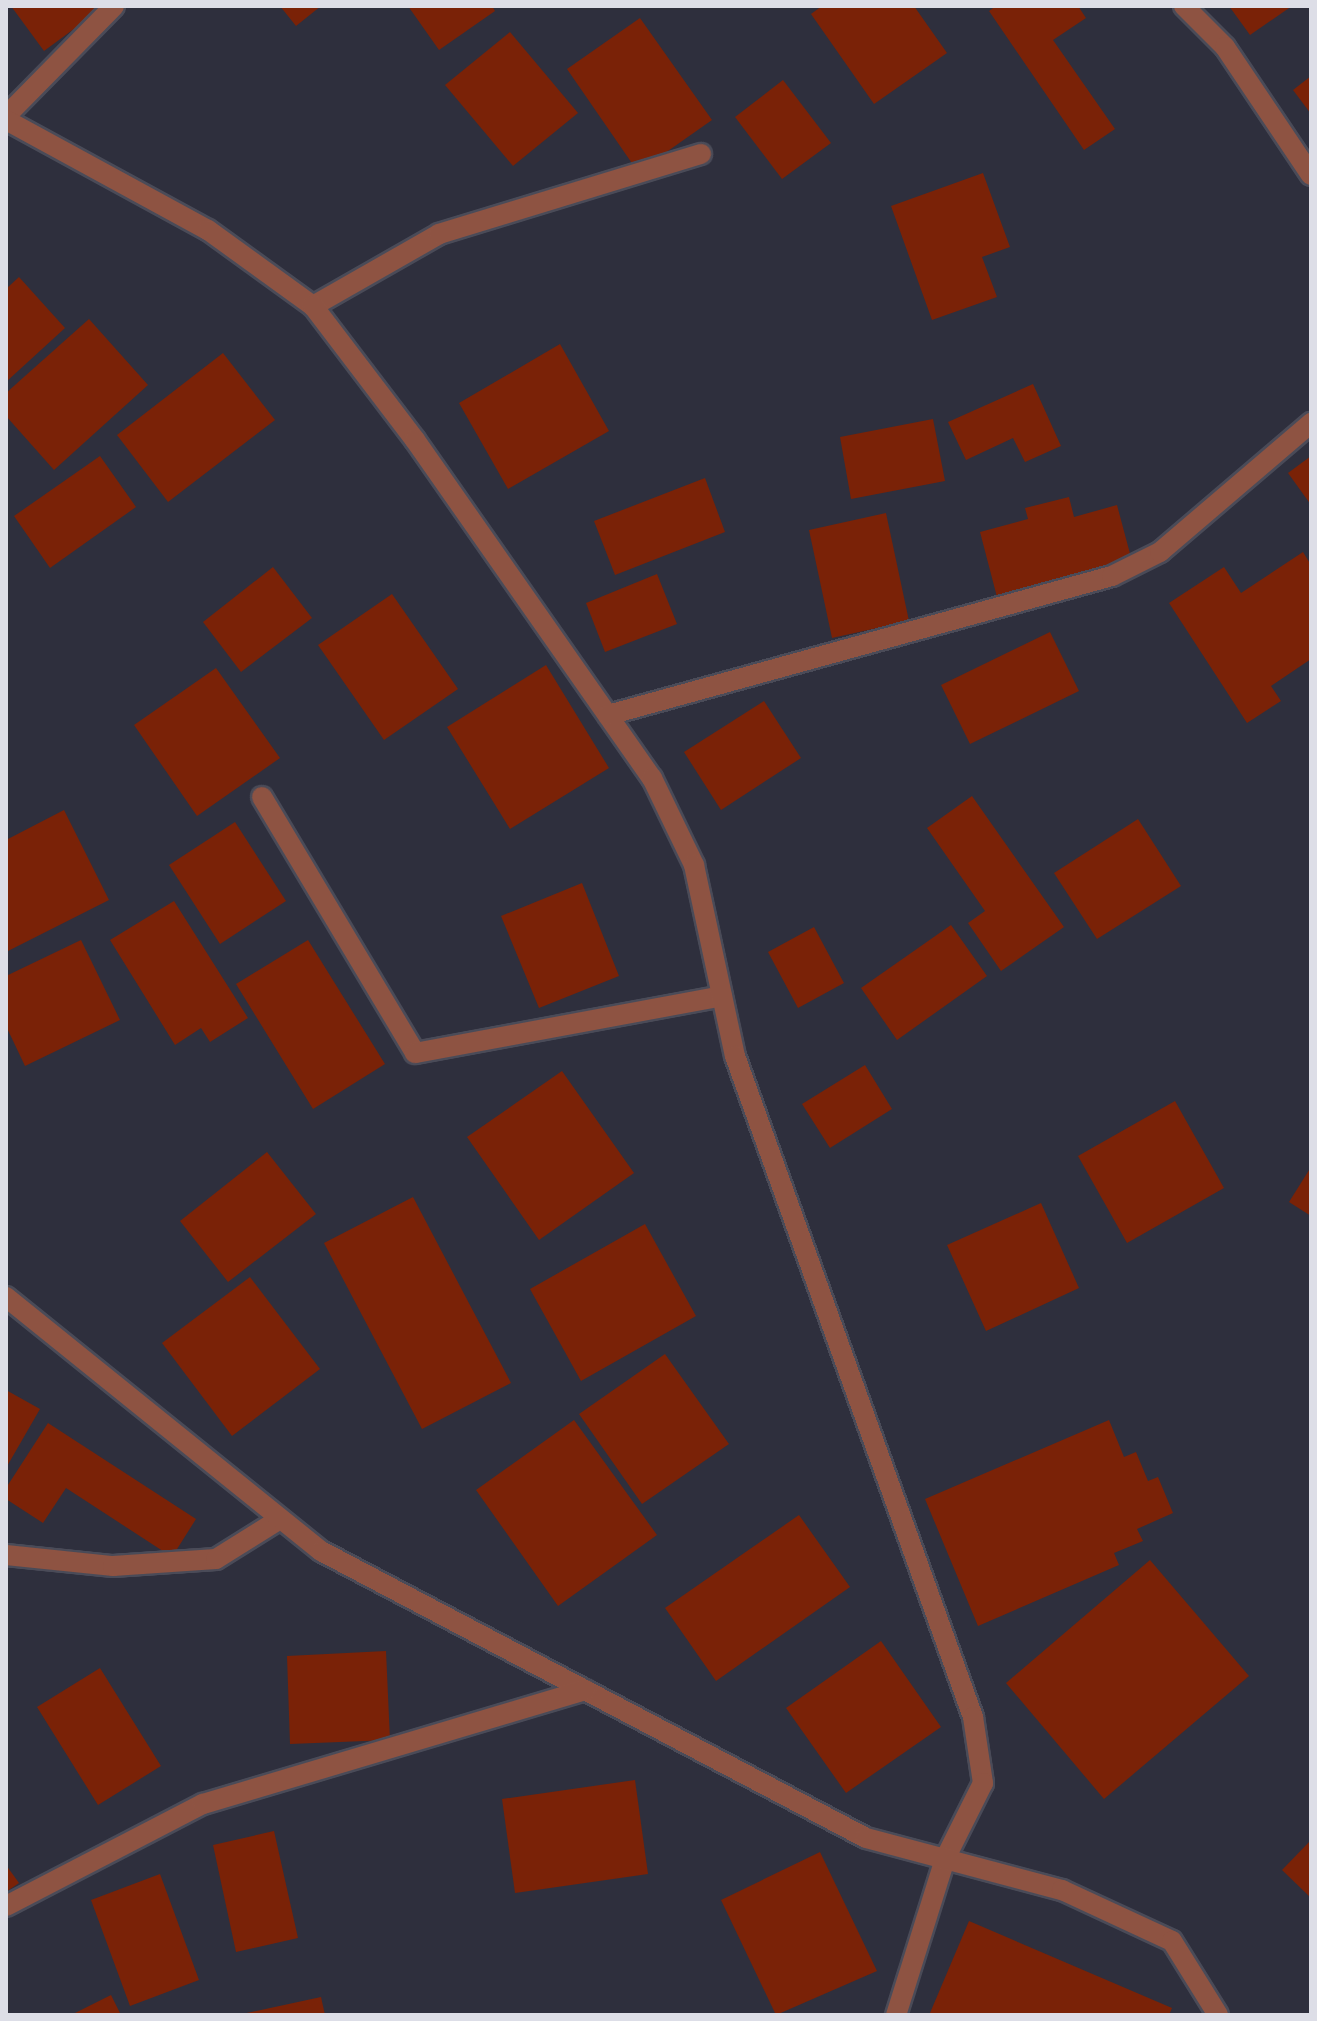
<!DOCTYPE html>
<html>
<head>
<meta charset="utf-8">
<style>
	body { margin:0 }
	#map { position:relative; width:1317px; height:2021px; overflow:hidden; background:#2e2f3d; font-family:Ubuntu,sans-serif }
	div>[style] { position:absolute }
	.building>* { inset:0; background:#7a2207 }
	.roads { filter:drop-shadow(2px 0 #4a4b58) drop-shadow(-2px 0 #4a4b58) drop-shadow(0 2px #4a4b58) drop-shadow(0 -2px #4a4b58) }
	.lane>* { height:20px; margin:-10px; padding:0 10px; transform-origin:10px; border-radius:10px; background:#8e5342 }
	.street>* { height:20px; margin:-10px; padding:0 10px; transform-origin:10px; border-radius:10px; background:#8e5342 }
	span { translate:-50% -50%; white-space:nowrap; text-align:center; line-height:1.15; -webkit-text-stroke:8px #242532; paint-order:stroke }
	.frame { position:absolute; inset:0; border:8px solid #dddee7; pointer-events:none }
</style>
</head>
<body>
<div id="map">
	<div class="building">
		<div style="clip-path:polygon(11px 6px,105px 6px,44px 51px)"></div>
		<div style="clip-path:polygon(280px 6px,321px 6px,296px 26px)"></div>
		<div style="clip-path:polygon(408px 6px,492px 6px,495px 11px,439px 50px)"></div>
		<div style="clip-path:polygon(822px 6px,914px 6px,947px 53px,874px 104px,811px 14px)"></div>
		<div style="clip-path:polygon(996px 6px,1078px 6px,1086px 18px,1053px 40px,1115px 129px,1084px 150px,989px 11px)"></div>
		<div style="clip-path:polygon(1229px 6px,1292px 6px,1250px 35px)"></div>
		<div style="clip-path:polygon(640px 18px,712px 120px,638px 172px,567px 69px)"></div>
		<div style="clip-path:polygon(510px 32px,578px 113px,513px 166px,445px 85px)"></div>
		<div style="clip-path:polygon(1311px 76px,1311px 114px,1293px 90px)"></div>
		<div style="clip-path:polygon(783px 80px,831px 143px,782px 179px,735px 117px)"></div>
		<div style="clip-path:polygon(983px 173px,1010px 247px,982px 257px,997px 297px,932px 320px,891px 206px)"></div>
		<div style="clip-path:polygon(19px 277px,65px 328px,6px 382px,6px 289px)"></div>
		<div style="clip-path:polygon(89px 319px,148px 385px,54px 470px,6px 416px,6px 393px)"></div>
		<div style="clip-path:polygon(560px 344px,609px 431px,508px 489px,459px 403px)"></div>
		<div style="clip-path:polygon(223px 353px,275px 420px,168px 502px,117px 435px)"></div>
		<div style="clip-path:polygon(1033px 384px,1061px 446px,1025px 462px,1013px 438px,966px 460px,948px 422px)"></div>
		<div style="clip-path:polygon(933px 419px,945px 481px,851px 499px,840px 437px)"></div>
		<div style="clip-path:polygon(100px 456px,136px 507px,50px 568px,14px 516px)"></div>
		<div style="clip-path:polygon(1311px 456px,1311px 505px,1288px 473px)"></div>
		<div style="clip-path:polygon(705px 478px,725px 532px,615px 575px,594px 521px)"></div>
		<div style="clip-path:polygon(1069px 497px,1074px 517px,1117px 505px,1132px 561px,997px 597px,980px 532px,1028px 519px,1025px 508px)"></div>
		<div style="clip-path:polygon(886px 513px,909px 621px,832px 638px,809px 530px)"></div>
		<div style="clip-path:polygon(1303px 552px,1311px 565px,1311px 659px,1271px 686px,1281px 701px,1247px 723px,1169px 603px,1224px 567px,1241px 593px)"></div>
		<div style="clip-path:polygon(273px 567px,312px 618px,241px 672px,203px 622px)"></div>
		<div style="clip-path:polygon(657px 574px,677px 624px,605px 652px,586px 603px)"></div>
		<div style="clip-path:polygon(392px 594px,458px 689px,384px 740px,318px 645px)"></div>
		<div style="clip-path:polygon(1050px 632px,1079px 691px,970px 744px,941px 685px)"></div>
		<div style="clip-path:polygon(546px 665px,609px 768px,510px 829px,447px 727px)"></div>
		<div style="clip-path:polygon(216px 668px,280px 758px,197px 816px,134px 725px)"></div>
		<div style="clip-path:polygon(764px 701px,801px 758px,721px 810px,684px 752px)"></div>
		<div style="clip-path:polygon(972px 796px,1064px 927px,1001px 971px,968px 923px,985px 911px,927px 828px)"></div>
		<div style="clip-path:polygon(64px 810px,109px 900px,6px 952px,6px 840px)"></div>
		<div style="clip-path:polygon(1138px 819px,1181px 886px,1097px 939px,1054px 873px)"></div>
		<div style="clip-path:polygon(235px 822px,286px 901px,220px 944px,169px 865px)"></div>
		<div style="clip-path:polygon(582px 883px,619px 976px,539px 1008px,501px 916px)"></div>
		<div style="clip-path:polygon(174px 901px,248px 1018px,210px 1042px,201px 1028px,175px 1045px,110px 940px)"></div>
		<div style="clip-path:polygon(951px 925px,987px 976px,897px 1040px,861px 988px)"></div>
		<div style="clip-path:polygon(814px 927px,844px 983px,798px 1008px,768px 952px)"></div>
		<div style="clip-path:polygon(81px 940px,120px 1020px,25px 1066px,6px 1026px,6px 976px)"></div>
		<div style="clip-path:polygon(308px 940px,385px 1064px,313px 1109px,236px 984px)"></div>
		<div style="clip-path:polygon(865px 1065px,892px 1109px,830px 1148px,802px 1104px)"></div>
		<div style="clip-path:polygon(562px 1071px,634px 1173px,539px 1240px,467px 1137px)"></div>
		<div style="clip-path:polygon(1175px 1101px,1224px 1188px,1127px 1243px,1078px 1156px)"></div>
		<div style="clip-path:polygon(267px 1152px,316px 1214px,228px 1282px,180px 1221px)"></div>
		<div style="clip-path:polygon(1311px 1167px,1311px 1216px,1289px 1202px)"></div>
		<div style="clip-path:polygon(413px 1197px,511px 1383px,422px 1429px,324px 1243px)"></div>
		<div style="clip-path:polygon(1041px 1203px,1079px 1288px,986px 1331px,947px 1245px)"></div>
		<div style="clip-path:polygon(645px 1224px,696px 1316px,581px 1381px,530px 1289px)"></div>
		<div style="clip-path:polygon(250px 1277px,320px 1369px,232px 1436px,162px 1343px)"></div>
		<div style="clip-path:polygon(665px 1354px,729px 1444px,642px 1504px,579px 1414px)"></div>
		<div style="clip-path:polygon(6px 1390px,40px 1409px,6px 1468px)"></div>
		<div style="clip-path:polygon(574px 1420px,657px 1535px,558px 1606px,476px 1490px)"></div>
		<div style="clip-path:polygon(1109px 1420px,1124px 1457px,1136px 1452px,1148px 1481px,1158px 1477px,1173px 1513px,1137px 1529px,1143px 1541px,1114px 1553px,1119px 1565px,978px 1626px,925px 1499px)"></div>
		<div style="clip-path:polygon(48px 1423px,196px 1519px,172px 1557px,66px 1488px,43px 1523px,6px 1499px,6px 1488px)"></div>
		<div style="clip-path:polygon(799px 1515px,850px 1587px,716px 1681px,665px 1608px)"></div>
		<div style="clip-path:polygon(1150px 1560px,1249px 1676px,1104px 1799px,1006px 1683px)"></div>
		<div style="clip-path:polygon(881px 1641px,941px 1727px,846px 1793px,786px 1708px)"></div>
		<div style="clip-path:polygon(386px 1651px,390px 1740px,290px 1744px,287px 1656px)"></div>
		<div style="clip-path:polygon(100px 1668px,161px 1766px,98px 1805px,37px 1707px)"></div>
		<div style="clip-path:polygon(635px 1780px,648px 1874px,515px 1893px,502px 1799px)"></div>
		<div style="clip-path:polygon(274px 1831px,298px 1938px,236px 1952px,213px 1845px)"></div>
		<div style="clip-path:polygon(1311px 1840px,1311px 1898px,1282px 1870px)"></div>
		<div style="clip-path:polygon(820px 1852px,877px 1971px,776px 2015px,721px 1900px)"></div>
		<div style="clip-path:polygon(6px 1865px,19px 1883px,6px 1892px)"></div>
		<div style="clip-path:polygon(160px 1874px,199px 1980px,130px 2006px,91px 1900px)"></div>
		<div style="clip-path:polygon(969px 1921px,1172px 2008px,1169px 2015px,930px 2013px)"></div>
		<div style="clip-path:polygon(111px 1995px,121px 2015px,71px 2015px)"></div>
		<div style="clip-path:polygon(321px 1997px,325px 2015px,242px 2015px,242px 2014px)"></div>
	</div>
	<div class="roads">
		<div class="lane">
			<div style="left:313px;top:306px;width:145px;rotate:-29.7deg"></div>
			<div style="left:439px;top:234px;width:274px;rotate:-17deg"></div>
			<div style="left:262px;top:797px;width:298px;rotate:59.1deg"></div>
			<div style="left:415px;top:1053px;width:312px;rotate:-10.5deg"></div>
			<div style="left:6px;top:1555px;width:108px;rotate:5.9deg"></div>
			<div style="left:113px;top:1566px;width:103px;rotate:-3.9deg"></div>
			<div style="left:216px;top:1559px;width:75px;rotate:-32deg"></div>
		</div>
		<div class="street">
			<div style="left:1184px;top:6px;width:58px;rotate:45deg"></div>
			<div style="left:1225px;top:47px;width:154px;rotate:56.1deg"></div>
			<div style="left:6px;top:116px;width:154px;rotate:-45.5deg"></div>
			<div style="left:6px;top:120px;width:230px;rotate:28.6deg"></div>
			<div style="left:208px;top:230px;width:130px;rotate:35.9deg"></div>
			<div style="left:313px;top:306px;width:168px;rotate:52.7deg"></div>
			<div style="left:415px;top:440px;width:413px;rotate:55deg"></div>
			<div style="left:652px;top:778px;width:97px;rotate:64.2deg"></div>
			<div style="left:694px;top:865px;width:195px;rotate:77.9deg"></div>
			<div style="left:735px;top:1056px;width:703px;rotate:70.2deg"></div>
			<div style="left:973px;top:1717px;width:67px;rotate:81.4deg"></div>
			<div style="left:983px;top:1783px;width:85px;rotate:116.6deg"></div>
			<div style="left:945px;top:1859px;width:164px;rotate:107.4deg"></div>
			<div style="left:608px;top:715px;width:523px;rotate:-15.42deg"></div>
			<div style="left:1112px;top:576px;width:54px;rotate:-26.6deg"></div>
			<div style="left:1160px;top:552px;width:199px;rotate:-40.5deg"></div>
			<div style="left:6px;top:1297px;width:405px;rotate:38.9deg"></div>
			<div style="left:321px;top:1551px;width:616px;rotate:27.77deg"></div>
			<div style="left:866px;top:1838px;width:203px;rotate:14.9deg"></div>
			<div style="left:1062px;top:1890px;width:121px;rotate:24.9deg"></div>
			<div style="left:1172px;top:1941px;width:87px;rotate:58.1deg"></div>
			<div style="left:6px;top:1906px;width:222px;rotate:-27.4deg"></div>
			<div style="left:203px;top:1804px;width:399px;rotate:-16.6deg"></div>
		</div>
	</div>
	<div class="frame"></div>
</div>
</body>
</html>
